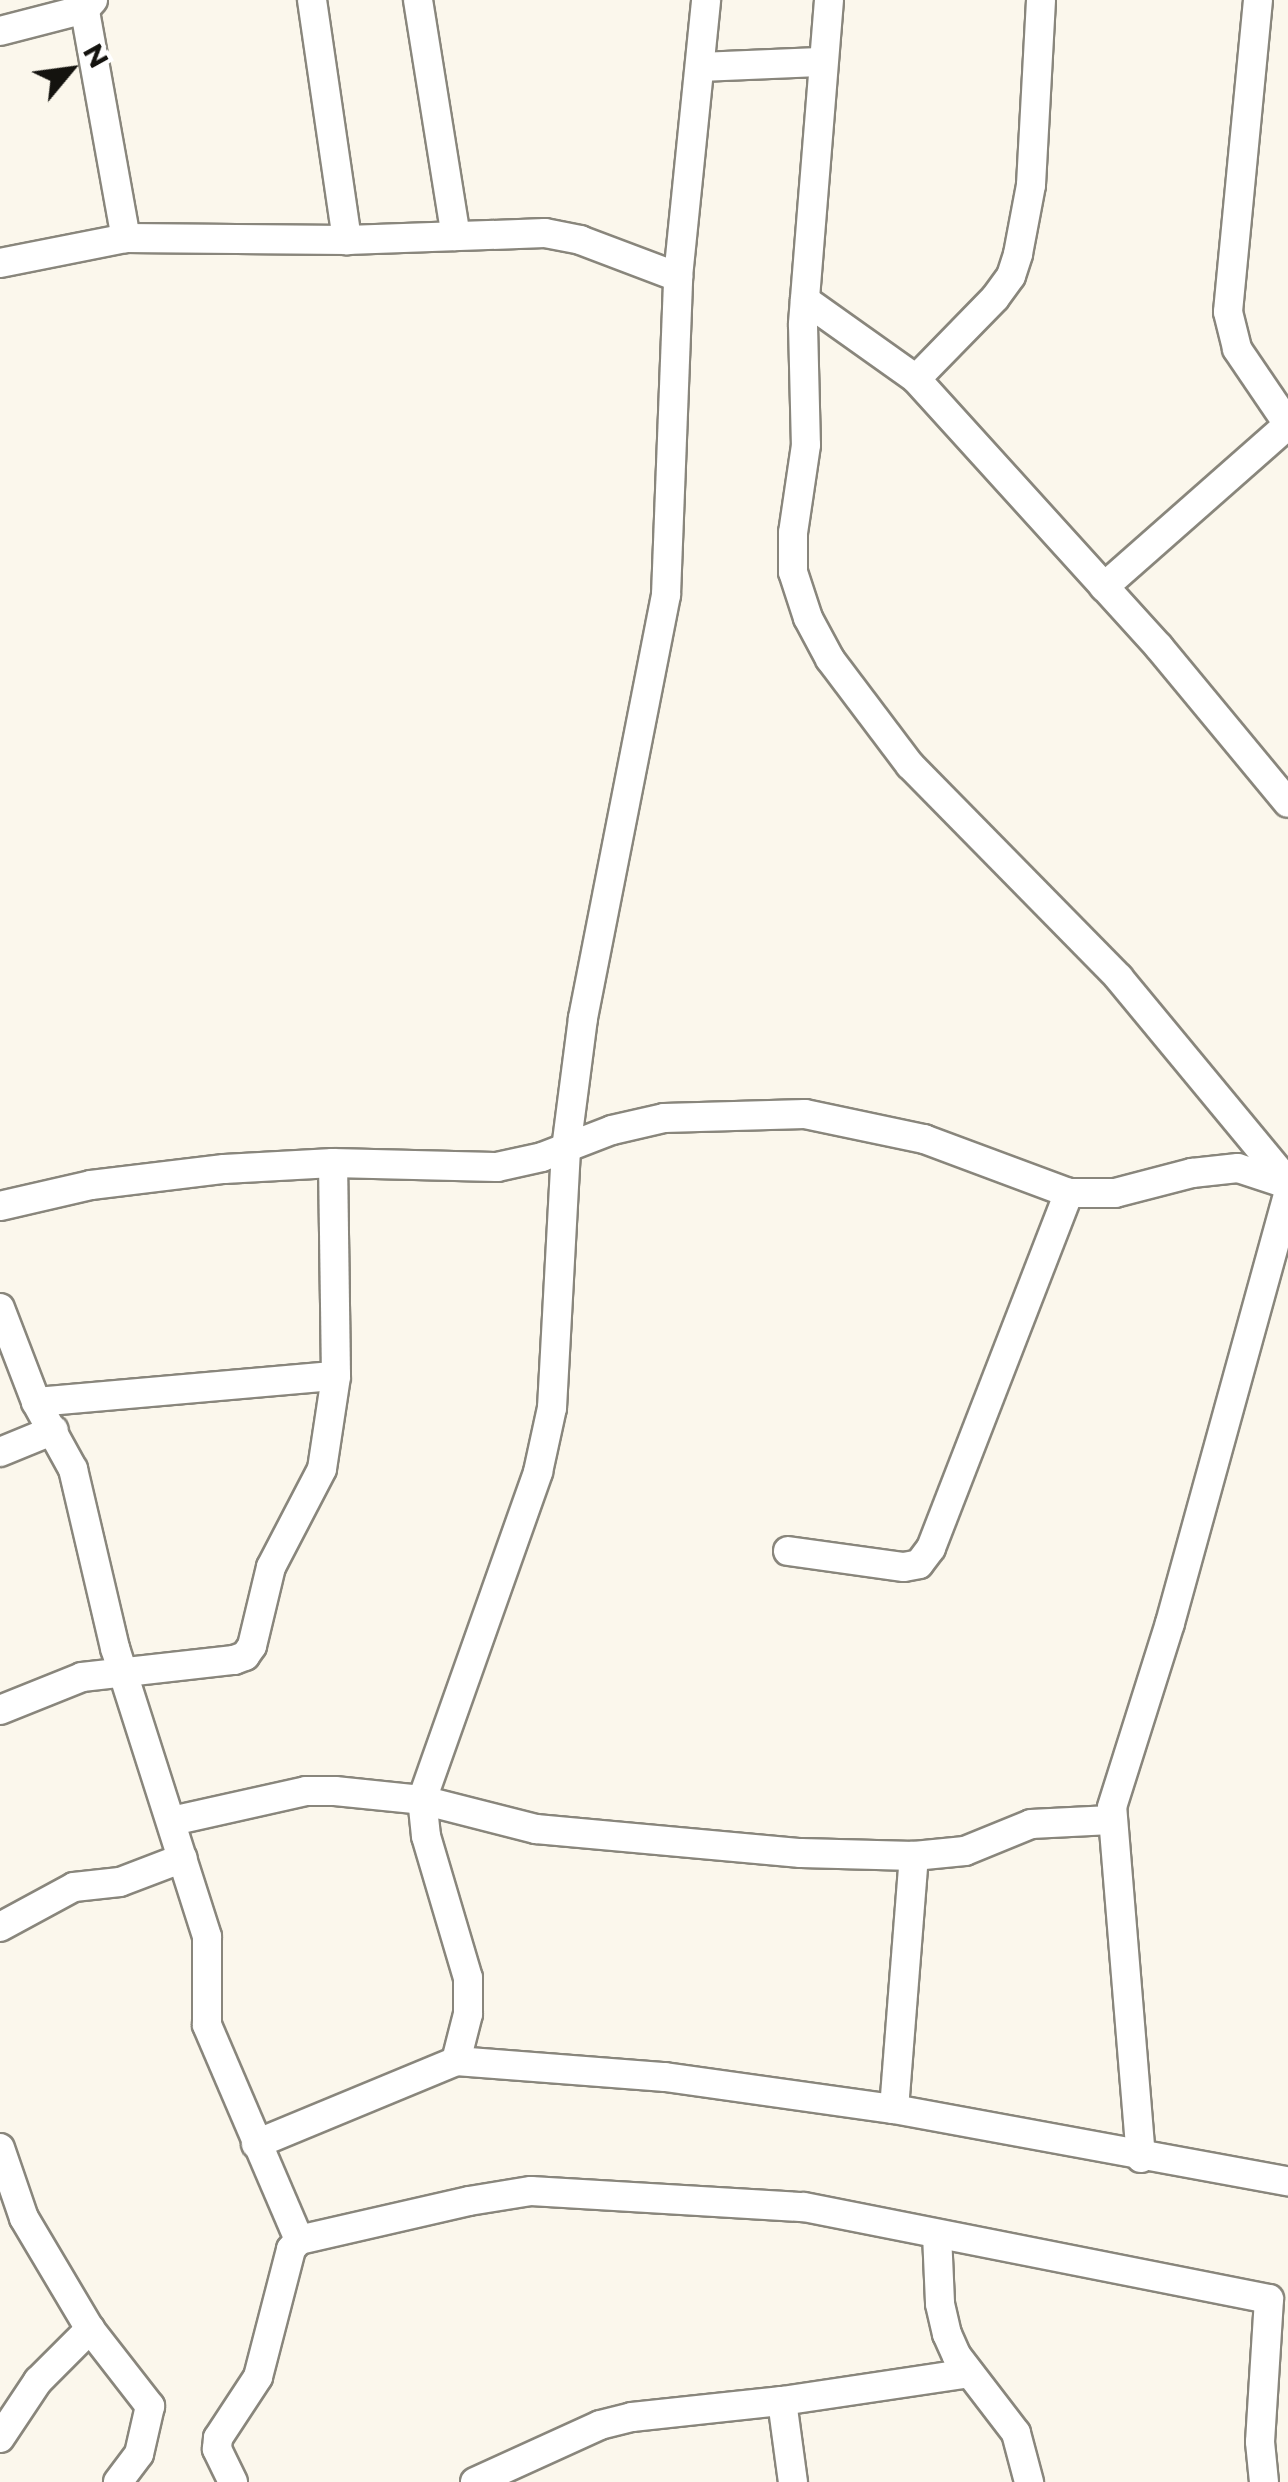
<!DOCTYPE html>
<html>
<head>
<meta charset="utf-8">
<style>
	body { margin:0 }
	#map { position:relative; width:1288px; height:2482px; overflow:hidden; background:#fbf7ec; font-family:Montserrat,sans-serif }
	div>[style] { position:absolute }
	.roads { filter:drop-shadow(2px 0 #89867c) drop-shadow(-2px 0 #89867c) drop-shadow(0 2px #89867c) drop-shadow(0 -2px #89867c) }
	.street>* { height:28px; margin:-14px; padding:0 14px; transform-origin:14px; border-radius:14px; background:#fff }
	span { translate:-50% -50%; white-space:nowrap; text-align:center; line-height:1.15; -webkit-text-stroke:9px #fff; paint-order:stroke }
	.north { position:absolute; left:20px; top:20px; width:100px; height:100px; -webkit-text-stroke:8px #fff; paint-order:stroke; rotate:61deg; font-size:28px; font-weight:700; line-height:40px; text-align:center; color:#14130f }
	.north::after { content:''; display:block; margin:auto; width:35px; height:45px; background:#14130f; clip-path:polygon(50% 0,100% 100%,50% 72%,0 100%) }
</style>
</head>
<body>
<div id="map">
	<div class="roads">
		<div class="street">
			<div style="left:83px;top:0;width:242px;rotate:79.8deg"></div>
			<div style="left:312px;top:0;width:243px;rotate:81.7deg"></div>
			<div style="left:418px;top:0;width:239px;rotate:80.9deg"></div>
			<div style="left:829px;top:0;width:326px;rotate:94.6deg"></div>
			<div style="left:803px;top:325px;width:120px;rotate:88.6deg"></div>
			<div style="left:806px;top:445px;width:89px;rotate:98.4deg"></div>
			<div style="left:793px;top:533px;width:39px;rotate:90deg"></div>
			<div style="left:793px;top:572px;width:48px;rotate:71.9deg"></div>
			<div style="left:808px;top:618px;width:47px;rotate:61.8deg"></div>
			<div style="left:830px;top:659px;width:133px;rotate:53deg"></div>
			<div style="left:910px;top:765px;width:298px;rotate:45.5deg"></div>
			<div style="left:1119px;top:978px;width:265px;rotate:50.4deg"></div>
			<div style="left:1258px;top:0;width:313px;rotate:95.5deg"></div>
			<div style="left:1228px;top:312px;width:38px;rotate:76deg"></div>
			<div style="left:1237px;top:349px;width:91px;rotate:55.8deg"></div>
			<div style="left:0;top:31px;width:88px;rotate:-14.5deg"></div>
			<div style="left:85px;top:9px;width:12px;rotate:-48deg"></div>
			<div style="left:702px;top:67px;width:121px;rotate:-2.4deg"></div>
			<div style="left:0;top:263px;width:128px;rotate:-11.2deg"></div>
			<div style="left:126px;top:238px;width:221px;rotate:0.5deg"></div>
			<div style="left:347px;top:240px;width:198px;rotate:-2deg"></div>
			<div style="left:545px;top:233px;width:36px;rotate:11deg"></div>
			<div style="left:580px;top:240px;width:105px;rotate:20.7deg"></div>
			<div style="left:805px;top:300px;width:136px;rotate:35.4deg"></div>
			<div style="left:916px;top:379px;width:362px;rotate:47.8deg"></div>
			<div style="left:1159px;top:647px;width:202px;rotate:50.4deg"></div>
			<div style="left:916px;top:379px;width:113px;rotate:-45.7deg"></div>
			<div style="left:995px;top:298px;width:27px;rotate:-54deg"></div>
			<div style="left:1011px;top:276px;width:23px;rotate:-72deg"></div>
			<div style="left:1018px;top:254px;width:70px;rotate:-79.3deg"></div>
			<div style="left:1031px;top:185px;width:185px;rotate:-86.9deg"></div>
			<div style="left:1104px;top:587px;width:245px;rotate:-41.4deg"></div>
			<div style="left:0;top:1206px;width:93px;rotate:-13deg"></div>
			<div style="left:91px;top:1185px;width:134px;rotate:-6.9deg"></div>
			<div style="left:224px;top:1169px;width:109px;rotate:-3.2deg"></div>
			<div style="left:333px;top:1163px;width:164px;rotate:1.4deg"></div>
			<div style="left:497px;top:1167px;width:46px;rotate:-12.5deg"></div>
			<div style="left:542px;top:1157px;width:75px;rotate:-21.1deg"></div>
			<div style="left:612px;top:1130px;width:53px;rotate:-13deg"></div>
			<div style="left:664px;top:1118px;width:141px;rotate:-1.6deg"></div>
			<div style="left:805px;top:1114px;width:122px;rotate:11.9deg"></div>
			<div style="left:924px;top:1139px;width:155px;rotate:20.4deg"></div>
			<div style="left:1069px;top:1193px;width:46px"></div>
			<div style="left:1115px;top:1193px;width:80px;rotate:-14.6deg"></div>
			<div style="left:1192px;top:1173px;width:46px;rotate:-6.2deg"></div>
			<div style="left:1238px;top:1168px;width:52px;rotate:18.1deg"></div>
			<div style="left:0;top:1308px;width:101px;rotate:69deg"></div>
			<div style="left:36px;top:1402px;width:77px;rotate:61.1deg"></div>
			<div style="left:73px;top:1469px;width:184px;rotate:76.8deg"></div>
			<div style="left:115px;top:1648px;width:303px;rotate:72.3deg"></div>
			<div style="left:207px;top:1937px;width:88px;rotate:90deg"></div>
			<div style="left:207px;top:2025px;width:234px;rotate:66.8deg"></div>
			<div style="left:36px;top:1402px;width:301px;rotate:-5deg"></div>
			<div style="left:0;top:1452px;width:58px;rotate:-22.2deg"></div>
			<div style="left:788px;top:1551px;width:117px;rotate:7.9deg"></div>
			<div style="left:904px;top:1567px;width:15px;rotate:-11deg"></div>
			<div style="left:919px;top:1564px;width:20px;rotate:-53deg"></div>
			<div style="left:931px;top:1548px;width:381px;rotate:-68.8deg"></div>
			<div style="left:0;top:1710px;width:88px;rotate:-21.9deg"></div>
			<div style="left:82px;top:1677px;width:153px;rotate:-6.4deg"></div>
			<div style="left:234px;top:1660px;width:12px;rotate:-20deg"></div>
			<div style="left:245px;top:1656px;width:12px;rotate:-55deg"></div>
			<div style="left:252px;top:1646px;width:81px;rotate:-76.5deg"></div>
			<div style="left:271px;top:1567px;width:110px;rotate:-62.5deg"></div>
			<div style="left:322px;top:1469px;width:94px;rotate:-81.4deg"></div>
			<div style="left:336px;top:1376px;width:213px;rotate:-90.8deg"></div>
			<div style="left:172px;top:1821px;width:137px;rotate:-12.6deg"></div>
			<div style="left:306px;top:1791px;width:29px"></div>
			<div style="left:335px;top:1791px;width:87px;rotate:5.9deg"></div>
			<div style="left:422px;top:1800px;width:118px;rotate:14.3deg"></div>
			<div style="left:536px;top:1829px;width:266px;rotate:5.2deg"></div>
			<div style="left:801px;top:1853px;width:113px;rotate:1.5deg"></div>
			<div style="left:914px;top:1856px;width:51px;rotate:-5.6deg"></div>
			<div style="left:965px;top:1851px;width:71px;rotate:-22.2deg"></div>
			<div style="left:1031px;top:1824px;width:80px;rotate:-2.9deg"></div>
			<div style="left:0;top:1927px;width:84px;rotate:-28.4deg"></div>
			<div style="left:74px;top:1887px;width:46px;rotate:-6.2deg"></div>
			<div style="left:120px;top:1882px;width:67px;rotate:-20.9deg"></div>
			<div style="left:456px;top:2061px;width:49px;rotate:-75.7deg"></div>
			<div style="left:468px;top:2014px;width:36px;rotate:-90deg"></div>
			<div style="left:468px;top:1978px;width:148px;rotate:-106.5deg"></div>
			<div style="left:426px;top:1836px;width:36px;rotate:-96deg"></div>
			<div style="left:422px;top:1800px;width:348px;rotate:-70.5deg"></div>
			<div style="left:538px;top:1472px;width:66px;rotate:-77.7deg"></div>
			<div style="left:552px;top:1408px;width:259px;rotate:-86.9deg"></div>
			<div style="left:566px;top:1149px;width:132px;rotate:-82.6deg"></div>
			<div style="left:583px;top:1018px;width:431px;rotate:-78.9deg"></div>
			<div style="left:666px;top:595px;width:318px;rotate:-87.8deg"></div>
			<div style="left:678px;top:277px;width:278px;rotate:-84.2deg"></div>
			<div style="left:894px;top:2109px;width:254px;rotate:-85.5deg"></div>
			<div style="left:256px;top:2144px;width:217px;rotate:-22.5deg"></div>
			<div style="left:456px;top:2061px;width:210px;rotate:4.4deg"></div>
			<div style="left:665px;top:2077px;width:231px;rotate:8deg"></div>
			<div style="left:894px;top:2109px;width:401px;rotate:10.4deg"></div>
			<div style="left:0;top:2148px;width:74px;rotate:71.1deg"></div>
			<div style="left:24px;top:2218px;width:129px;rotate:59.3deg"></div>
			<div style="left:90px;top:2329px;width:98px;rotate:52.1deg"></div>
			<div style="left:150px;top:2406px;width:49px;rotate:102.9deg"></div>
			<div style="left:139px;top:2454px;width:35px;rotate:127deg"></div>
			<div style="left:1141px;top:2158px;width:352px;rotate:-94.7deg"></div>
			<div style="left:1112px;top:1807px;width:193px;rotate:-72.5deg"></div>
			<div style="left:1170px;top:1623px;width:444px;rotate:-74.6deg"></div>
			<div style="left:937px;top:2234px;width:70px;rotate:87.5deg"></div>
			<div style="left:940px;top:2304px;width:31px;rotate:77deg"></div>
			<div style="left:947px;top:2334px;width:24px;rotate:66deg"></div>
			<div style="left:957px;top:2356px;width:97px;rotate:52.5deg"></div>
			<div style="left:1016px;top:2433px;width:51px;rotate:75.1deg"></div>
			<div style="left:782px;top:2401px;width:82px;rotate:82.3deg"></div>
			<div style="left:0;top:2438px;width:69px;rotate:-56.3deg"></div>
			<div style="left:38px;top:2381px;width:74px;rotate:-45deg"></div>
			<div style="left:233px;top:2482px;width:37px;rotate:-116deg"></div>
			<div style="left:217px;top:2449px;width:11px;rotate:-85deg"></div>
			<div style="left:218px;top:2438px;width:73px;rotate:-56.7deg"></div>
			<div style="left:258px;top:2377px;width:132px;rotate:-75.5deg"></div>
			<div style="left:291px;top:2249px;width:12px;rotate:-48deg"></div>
			<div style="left:299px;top:2240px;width:174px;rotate:-12.9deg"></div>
			<div style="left:469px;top:2201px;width:63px;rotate:-9.2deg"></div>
			<div style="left:531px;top:2191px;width:273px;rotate:3.4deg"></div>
			<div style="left:804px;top:2207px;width:474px;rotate:11.2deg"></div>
			<div style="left:1269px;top:2299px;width:143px;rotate:93.6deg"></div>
			<div style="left:1260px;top:2442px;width:40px;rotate:84.3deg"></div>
			<div style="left:475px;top:2482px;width:137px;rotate:-24.5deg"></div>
			<div style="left:600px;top:2425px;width:33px;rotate:-14deg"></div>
			<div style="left:632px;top:2417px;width:151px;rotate:-6.1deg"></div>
			<div style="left:782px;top:2401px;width:189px;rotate:-8.5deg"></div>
		</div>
	</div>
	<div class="north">N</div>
</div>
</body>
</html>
